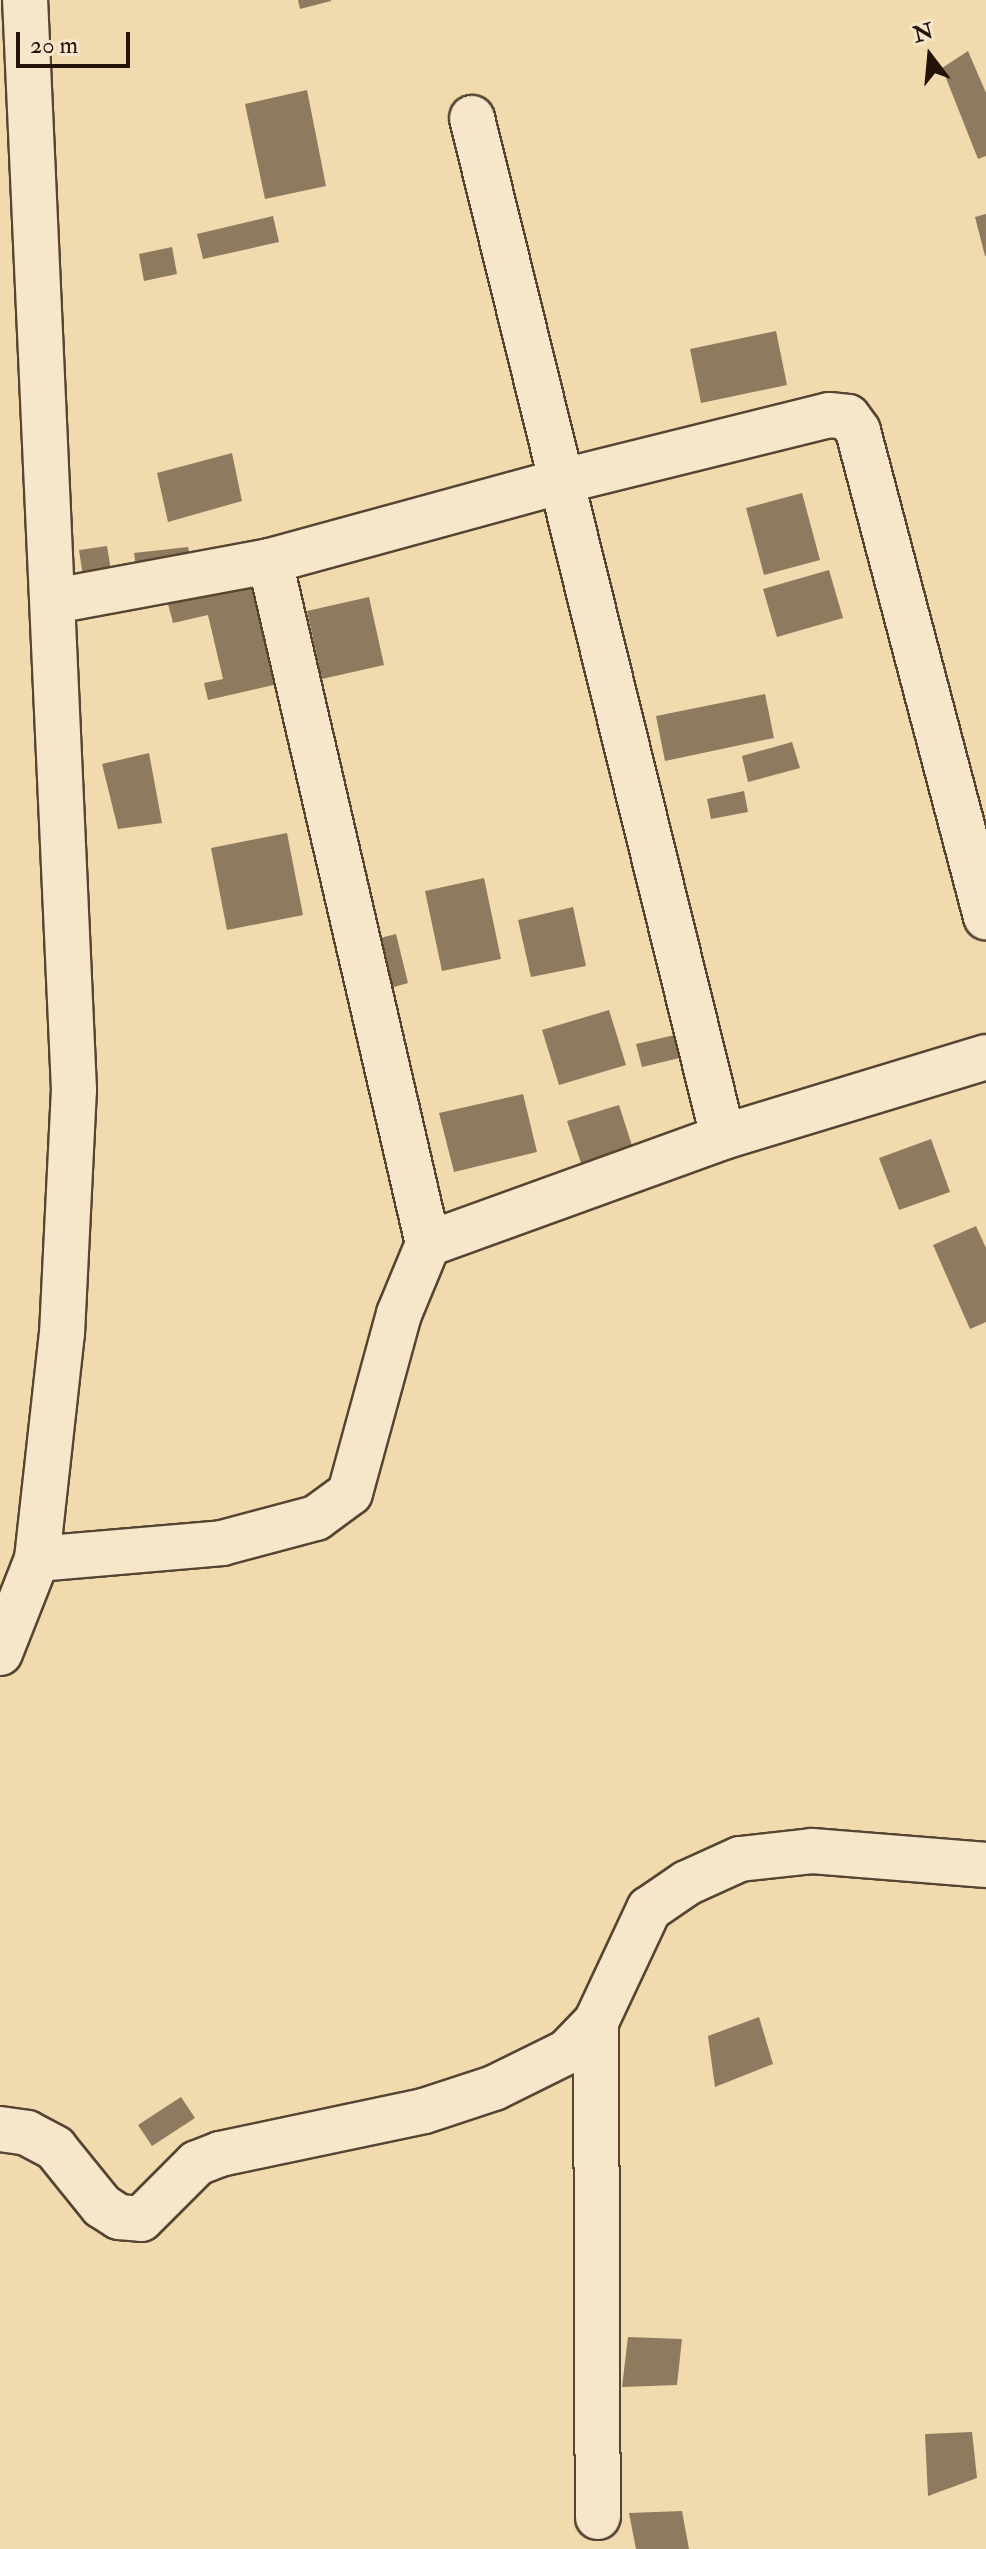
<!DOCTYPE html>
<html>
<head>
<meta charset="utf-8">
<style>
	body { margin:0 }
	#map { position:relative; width:986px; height:2549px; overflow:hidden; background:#f1daae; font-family:"IM FELL Double Pica",serif }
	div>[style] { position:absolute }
	.building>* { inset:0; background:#8e7a5f }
	.roads { filter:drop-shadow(2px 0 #564532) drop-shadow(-2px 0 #564532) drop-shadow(0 2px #564532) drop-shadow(0 -2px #564532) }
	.minor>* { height:44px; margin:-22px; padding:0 22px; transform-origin:22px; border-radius:22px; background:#f6e7ca }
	span { translate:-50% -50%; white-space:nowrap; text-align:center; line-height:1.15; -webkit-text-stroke:7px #f6e7ca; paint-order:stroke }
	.north { position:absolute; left:890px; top:16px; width:80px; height:80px; -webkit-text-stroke:6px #f6e7ca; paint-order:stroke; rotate:344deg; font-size:22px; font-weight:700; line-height:32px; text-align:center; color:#231309 }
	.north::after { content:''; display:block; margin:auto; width:28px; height:36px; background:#231309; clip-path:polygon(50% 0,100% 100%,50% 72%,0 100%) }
	.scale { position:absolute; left:16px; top:32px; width:114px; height:36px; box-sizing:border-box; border:4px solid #231309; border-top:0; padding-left:10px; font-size:24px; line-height:28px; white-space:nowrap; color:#231309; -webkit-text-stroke:6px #f6e7ca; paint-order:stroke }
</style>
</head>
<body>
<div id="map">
	<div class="building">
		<div style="clip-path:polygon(298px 0,331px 0,331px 1px,300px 9px)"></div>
		<div style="clip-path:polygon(968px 51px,986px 93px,986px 156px,978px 159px,942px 68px)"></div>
		<div style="clip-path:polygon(307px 90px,326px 186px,265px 199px,245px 104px)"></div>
		<div style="clip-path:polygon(986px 214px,986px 256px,985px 256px,975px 217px)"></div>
		<div style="clip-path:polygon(273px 216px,279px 242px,203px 259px,197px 234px)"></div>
		<div style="clip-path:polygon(172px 247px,177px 274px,144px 281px,139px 254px)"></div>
		<div style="clip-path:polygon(776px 331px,787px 385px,701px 403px,690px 349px)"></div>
		<div style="clip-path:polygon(232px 453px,242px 501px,168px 522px,157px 473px)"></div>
		<div style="clip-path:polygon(802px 493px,820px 560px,764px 575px,746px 508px)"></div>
		<div style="clip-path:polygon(107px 546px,111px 571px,83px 576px,79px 550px)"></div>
		<div style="clip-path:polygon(188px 547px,192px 567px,137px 573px,134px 553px)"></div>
		<div style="clip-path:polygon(829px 570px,843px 618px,777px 637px,763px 589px)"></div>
		<div style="clip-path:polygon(259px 579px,282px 683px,208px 700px,204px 683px,223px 679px,208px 615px,173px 623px,167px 600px)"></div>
		<div style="clip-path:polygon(369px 597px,384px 665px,322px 679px,307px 611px)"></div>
		<div style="clip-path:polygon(765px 694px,774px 738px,665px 761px,656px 716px)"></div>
		<div style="clip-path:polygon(792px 742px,800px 768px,748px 782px,742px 756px)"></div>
		<div style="clip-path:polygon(149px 753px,162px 823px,118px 829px,102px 764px)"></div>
		<div style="clip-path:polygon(744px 791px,748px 812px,711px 819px,707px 799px)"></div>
		<div style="clip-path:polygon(287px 833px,303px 915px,227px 930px,211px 848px)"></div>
		<div style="clip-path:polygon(484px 878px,501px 959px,442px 971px,425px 891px)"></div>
		<div style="clip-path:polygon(573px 907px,586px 966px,531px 977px,518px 920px)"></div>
		<div style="clip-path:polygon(396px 934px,408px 983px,387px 989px,376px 939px)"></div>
		<div style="clip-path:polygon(609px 1010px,626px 1065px,559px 1085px,542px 1030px)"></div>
		<div style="clip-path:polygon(683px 1033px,688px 1056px,642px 1067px,636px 1044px)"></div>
		<div style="clip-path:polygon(523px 1094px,537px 1152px,454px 1172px,439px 1113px)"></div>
		<div style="clip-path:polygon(619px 1105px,636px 1158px,585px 1175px,567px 1121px)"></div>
		<div style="clip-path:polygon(931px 1139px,950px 1192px,899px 1210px,879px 1158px)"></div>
		<div style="clip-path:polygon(976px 1226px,986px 1248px,986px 1322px,970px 1329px,933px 1245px)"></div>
		<div style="clip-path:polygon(759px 2017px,773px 2064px,715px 2087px,708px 2036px)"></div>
		<div style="clip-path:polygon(181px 2097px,195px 2118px,152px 2146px,138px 2125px)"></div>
		<div style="clip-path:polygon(628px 2337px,682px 2339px,677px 2385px,622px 2387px)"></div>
		<div style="clip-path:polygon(972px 2432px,977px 2478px,928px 2496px,925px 2434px)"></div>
		<div style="clip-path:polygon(682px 2511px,689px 2549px,636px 2549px,629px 2513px)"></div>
	</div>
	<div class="roads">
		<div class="minor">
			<div style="left:472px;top:118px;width:1049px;rotate:76.16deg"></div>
			<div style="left:54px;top:601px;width:220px;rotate:-10.5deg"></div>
			<div style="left:270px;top:561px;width:300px;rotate:-15.3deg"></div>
			<div style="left:559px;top:482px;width:278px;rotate:-13.9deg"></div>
			<div style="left:829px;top:415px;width:19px;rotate:6deg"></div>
			<div style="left:848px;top:417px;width:17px;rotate:54deg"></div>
			<div style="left:858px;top:431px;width:503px;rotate:75.24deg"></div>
			<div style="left:428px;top:1244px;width:314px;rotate:-19.9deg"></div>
			<div style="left:723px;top:1137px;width:275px;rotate:-16.9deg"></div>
			<div style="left:37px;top:1559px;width:186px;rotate:-4.9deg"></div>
			<div style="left:222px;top:1543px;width:97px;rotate:-14.9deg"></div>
			<div style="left:316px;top:1518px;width:42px;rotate:-36.3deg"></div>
			<div style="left:350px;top:1493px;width:186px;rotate:-74.7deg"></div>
			<div style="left:399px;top:1314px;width:76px;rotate:-67.5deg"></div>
			<div style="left:428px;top:1244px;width:701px;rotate:-103.03deg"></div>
			<div style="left:0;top:1653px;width:101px;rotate:-68.5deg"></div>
			<div style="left:37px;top:1559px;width:226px;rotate:-83.7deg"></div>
			<div style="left:62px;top:1334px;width:244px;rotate:-87.2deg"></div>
			<div style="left:74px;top:1090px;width:1091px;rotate:-92.57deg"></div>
			<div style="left:596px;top:2022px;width:495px;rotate:89.8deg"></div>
			<div style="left:0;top:2129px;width:27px;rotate:8deg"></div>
			<div style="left:27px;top:2133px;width:32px;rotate:28deg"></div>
			<div style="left:55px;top:2148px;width:75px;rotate:51deg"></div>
			<div style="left:102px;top:2206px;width:20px;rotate:33deg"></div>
			<div style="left:119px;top:2217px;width:22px;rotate:5deg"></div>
			<div style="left:141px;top:2219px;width:79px;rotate:-45deg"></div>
			<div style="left:197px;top:2163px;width:25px;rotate:-21deg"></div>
			<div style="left:220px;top:2154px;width:208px;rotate:-11.9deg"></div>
			<div style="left:424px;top:2111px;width:74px;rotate:-18.2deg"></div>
			<div style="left:494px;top:2088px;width:81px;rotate:-26.3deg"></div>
			<div style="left:567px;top:2052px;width:42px;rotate:-46deg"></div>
			<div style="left:596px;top:2022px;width:125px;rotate:-64.9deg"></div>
			<div style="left:649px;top:1909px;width:46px;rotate:-34.4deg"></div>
			<div style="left:687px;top:1883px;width:58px;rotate:-24.4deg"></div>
			<div style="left:740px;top:1859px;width:72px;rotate:-6.3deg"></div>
			<div style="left:812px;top:1851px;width:175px;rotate:4.6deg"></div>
		</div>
	</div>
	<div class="north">N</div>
	<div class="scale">20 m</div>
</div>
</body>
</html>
